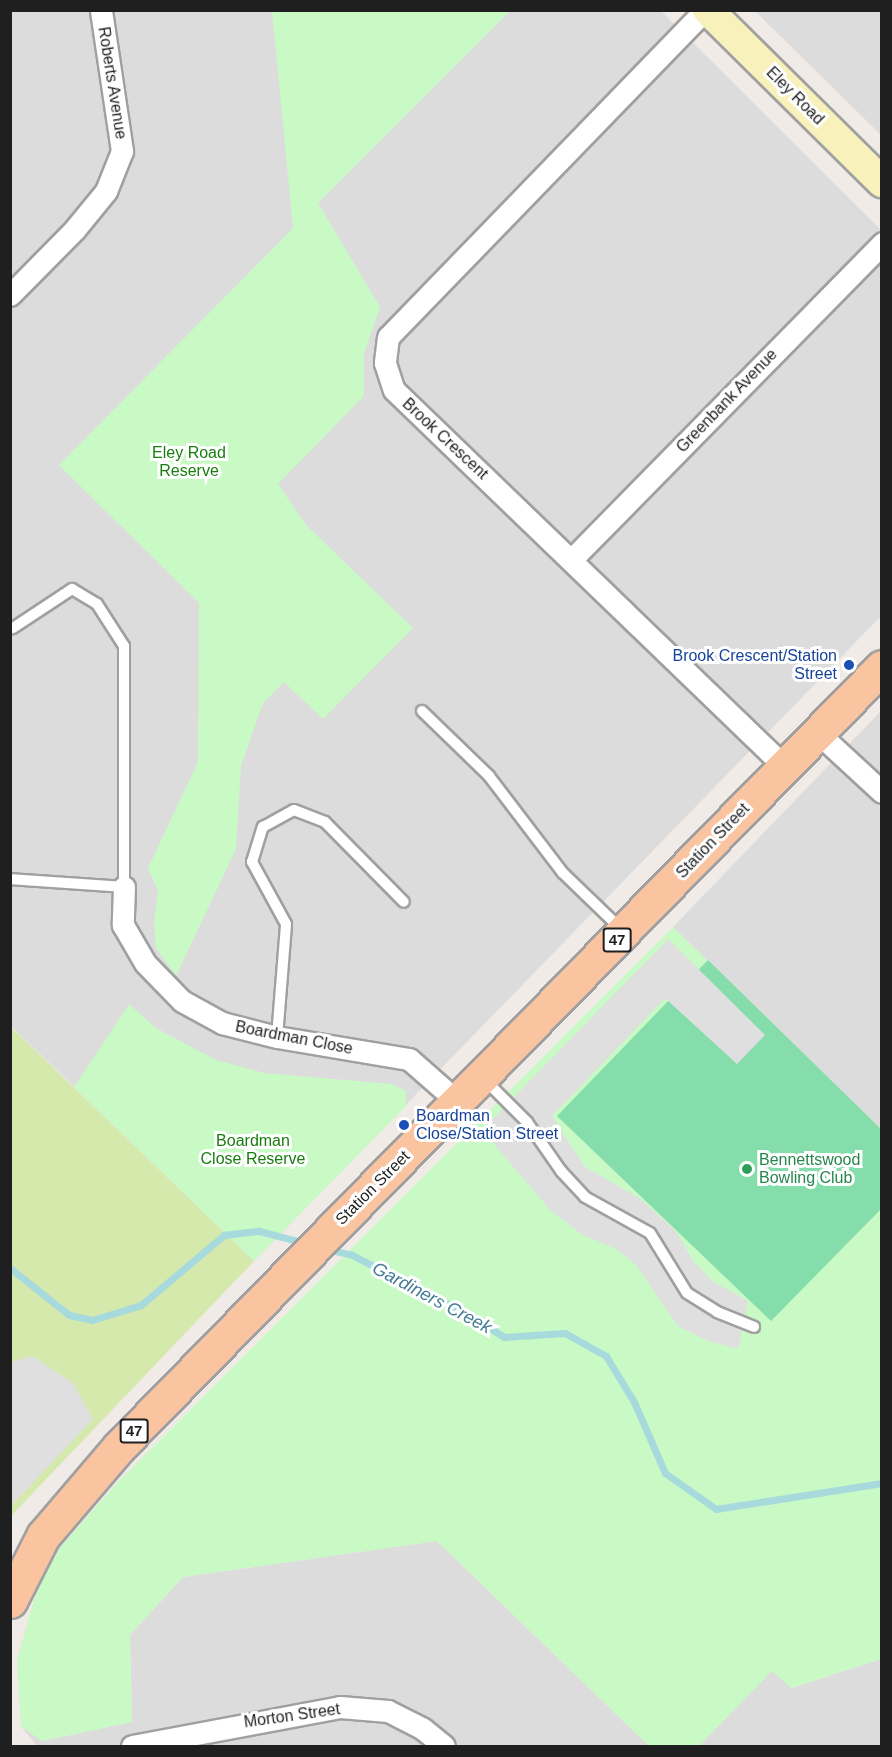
<!DOCTYPE html>
<html>
<head>
<meta charset="utf-8">
<style>
	body { margin:0 }
	#map { position:relative; width:892px; height:1757px; overflow:hidden; background:#f0ebe6; font-family:Helvetica,sans-serif }
	div>[style] { position:absolute }
	.residential>* { inset:0; background:#dddcdd }
	.grass>* { inset:0; background:#d5e9ad }
	.park>* { inset:0; background:#c9f9c4 }
	.pitch>* { inset:0; background:#86ddac }
	.parking>* { inset:0; background:#dfdfdf }
	.stream>* { height:7px; margin:-3.5px; padding:0 3.5px; transform-origin:3.5px; border-radius:3.5px; background:#a7dadd }
	.roads { filter:drop-shadow(2px 0 #a0a0a0) drop-shadow(-2px 0 #a0a0a0) drop-shadow(0 2px #a0a0a0) drop-shadow(0 -2px #a0a0a0) }
	.service>* { height:10px; margin:-5px; padding:0 5px; transform-origin:5px; border-radius:5px; background:#fff }
	.minor>* { height:21px; margin:-10.5px; padding:0 10.5px; transform-origin:10.5px; border-radius:10.5px; background:#fff }
	.secondary>* { height:30px; margin:-15px; padding:0 15px; transform-origin:15px; border-radius:15px; background:#f8f1bb }
	.primary>* { height:33px; margin:-16.5px; padding:0 16.5px; transform-origin:16.5px; border-radius:16.5px; background:#fac4a1 }
	.dots>* { width:16px; height:16px; translate:-50% -50%; box-sizing:border-box; border:3px solid #fff; border-radius:50% }
	span { translate:-50% -50%; white-space:nowrap; text-align:center; line-height:1.15; -webkit-text-stroke:6px #fff; paint-order:stroke }
	.shield-label span { padding:2px 4px; background:#fff; border:2px solid; border-radius:4px; -webkit-text-stroke-width:0 }
	.shield-label { font-size:15px; color:#1f1f1f; font-weight:700 }
	.street-label { font-size:16px; color:#1f1f1f }
	.park-label { font-size:16px; color:#187d0e }
	.transit-label { font-size:16px; color:#164399 }
	.right { translate:-100% -50%; text-align:right }
	.left { translate:0 -50%; text-align:left }
	.leisure-label { font-size:16px; color:#27864d }
	.water-label { font-size:18px; color:#447c96; font-style:italic }
	.frame { position:absolute; inset:0; border:12px solid #1f1f1f; pointer-events:none }
</style>
</head>
<body>
<div id="map">
	<div class="residential">
		<div style="clip-path:polygon(10px 11px,661px 11px,881px 230px,881px 616px,254px 1261px,11px 1026px)"></div>
		<div style="clip-path:polygon(755px 11px,881px 11px,881px 135px)"></div>
		<div style="clip-path:polygon(881px 711px,881px 1129px,673px 927px)"></div>
		<div style="clip-path:polygon(437px 1541px,649px 1746px,37px 1746px,21px 1726px,42px 1741px,132px 1722px,130px 1635px,183px 1577px)"></div>
		<div style="clip-path:polygon(881px 1659px,881px 1746px,699px 1746px,772px 1670px,792px 1688px)"></div>
	</div>
	<div class="grass">
		<div style="clip-path:polygon(10px 1026px,254px 1261px,11px 1516px,10px 1516px)"></div>
	</div>
	<div class="park">
		<div style="clip-path:polygon(272px 11px,510px 11px,318px 203px,380px 307px,364px 354px,364px 396px,278px 484px,306px 525px,413px 628px,323px 719px,284px 682px,263px 703px,241px 766px,236px 849px,176px 976px,156px 948px,154px 922px,158px 891px,148px 868px,198px 762px,199px 603px,59px 465px,293px 228px)"></div>
		<div style="clip-path:polygon(673px 927px,881px 1129px,881px 1659px,791px 1688px,772px 1671px,699px 1746px,649px 1746px,437px 1541px,183px 1577px,130px 1635px,132px 1722px,42px 1741px,21px 1726px,17px 1660px,37px 1589px,58px 1550px,117px 1483px)"></div>
		<div style="clip-path:polygon(129px 1004px,156px 1028px,216px 1060px,264px 1073px,392px 1084px,406px 1091px,406px 1106px,254px 1261px,74px 1087px)"></div>
	</div>
	<div class="pitch">
		<div style="clip-path:polygon(708px 960px,881px 1129px,881px 1209px,771px 1321px,557px 1116px)"></div>
	</div>
	<div class="parking">
		<div style="clip-path:polygon(668px 939px,765px 1035px,737px 1064px,665px 998px,552px 1116px,585px 1167px,639px 1198px,675px 1230px,694px 1262px,712px 1281px,748px 1301px,738px 1349px,708px 1341px,678px 1326px,636px 1265px,618px 1250px,583px 1235px,551px 1211px,482px 1130px)"></div>
		<div style="clip-path:polygon(32px 1356px,73px 1383px,93px 1419px,11px 1506px,11px 1362px)"></div>
	</div>
	<div class="stream">
		<div style="left:327px;top:1249px;width:26px;rotate:13deg"></div>
		<div style="left:352px;top:1255px;width:128px;rotate:27deg"></div>
		<div style="left:466px;top:1313px;width:45px;rotate:32.3deg"></div>
		<div style="left:504px;top:1337px;width:61px;rotate:-3.8deg"></div>
		<div style="left:565px;top:1333px;width:47px;rotate:29.3deg"></div>
		<div style="left:606px;top:1356px;width:54px;rotate:58.7deg"></div>
		<div style="left:634px;top:1402px;width:77px;rotate:66.4deg"></div>
		<div style="left:665px;top:1473px;width:62px;rotate:35.2deg"></div>
		<div style="left:716px;top:1509px;width:168px;rotate:-8.9deg"></div>
		<div style="left:10px;top:1268px;width:75px;rotate:38.5deg"></div>
		<div style="left:69px;top:1315px;width:24px;rotate:12deg"></div>
		<div style="left:92px;top:1320px;width:51px;rotate:-17deg"></div>
		<div style="left:141px;top:1305px;width:109px;rotate:-40.1deg"></div>
		<div style="left:224px;top:1235px;width:35px;rotate:-7deg"></div>
		<div style="left:259px;top:1231px;width:48px;rotate:14.6deg"></div>
	</div>
	<div class="roads">
		<div class="service">
			<div style="left:422px;top:711px;width:93px;rotate:44.1deg"></div>
			<div style="left:489px;top:776px;width:122px;rotate:52.7deg"></div>
			<div style="left:563px;top:873px;width:82px;rotate:44deg"></div>
			<div style="left:10px;top:879px;width:114px;rotate:4deg"></div>
			<div style="left:124px;top:887px;width:241px;rotate:-90deg"></div>
			<div style="left:124px;top:646px;width:50px;rotate:-122.7deg"></div>
			<div style="left:97px;top:604px;width:29px;rotate:-149deg"></div>
			<div style="left:72px;top:589px;width:71px;rotate:146.5deg"></div>
			<div style="left:277px;top:1037px;width:113px;rotate:-85.4deg"></div>
			<div style="left:286px;top:924px;width:71px;rotate:-118.7deg"></div>
			<div style="left:252px;top:862px;width:37px;rotate:-73deg"></div>
			<div style="left:263px;top:827px;width:35px;rotate:-29deg"></div>
			<div style="left:294px;top:810px;width:33px;rotate:21deg"></div>
			<div style="left:325px;top:822px;width:112px;rotate:45.4deg"></div>
			<div style="left:484px;top:1079px;width:61px;rotate:45deg"></div>
			<div style="left:527px;top:1122px;width:60px;rotate:55.2deg"></div>
			<div style="left:561px;top:1171px;width:35px;rotate:47deg"></div>
			<div style="left:585px;top:1197px;width:74px;rotate:29deg"></div>
			<div style="left:650px;top:1233px;width:70px;rotate:58.3deg"></div>
			<div style="left:687px;top:1293px;width:36px;rotate:32deg"></div>
			<div style="left:717px;top:1312px;width:40px;rotate:22deg"></div>
		</div>
		<div class="minor">
			<div style="left:705px;top:10px;width:455px;rotate:134.1deg"></div>
			<div style="left:388px;top:337px;width:26px;rotate:97deg"></div>
			<div style="left:385px;top:363px;width:28px;rotate:72deg"></div>
			<div style="left:394px;top:390px;width:543px;rotate:43.96deg"></div>
			<div style="left:10px;top:295px;width:93px;rotate:-45.4deg"></div>
			<div style="left:75px;top:229px;width:49px;rotate:-50.8deg"></div>
			<div style="left:106px;top:191px;width:43px;rotate:-68.2deg"></div>
			<div style="left:122px;top:151px;width:143px;rotate:-98.5deg"></div>
			<div style="left:572px;top:559px;width:443px;rotate:-45.5deg"></div>
			<div style="left:818px;top:733px;width:87px;rotate:42.7deg"></div>
			<div style="left:124px;top:887px;width:38px;rotate:92deg"></div>
			<div style="left:123px;top:925px;width:44px;rotate:59.9deg"></div>
			<div style="left:145px;top:963px;width:53px;rotate:45.8deg"></div>
			<div style="left:182px;top:1001px;width:46px;rotate:28.8deg"></div>
			<div style="left:222px;top:1023px;width:57px;rotate:14.3deg"></div>
			<div style="left:277px;top:1037px;width:134px;rotate:9.5deg"></div>
			<div style="left:409px;top:1059px;width:65px;rotate:41.3deg"></div>
			<div style="left:132px;top:1746px;width:212px;rotate:-10.6deg"></div>
			<div style="left:340px;top:1707px;width:48px;rotate:4.8deg"></div>
			<div style="left:388px;top:1711px;width:39px;rotate:27deg"></div>
			<div style="left:423px;top:1729px;width:27px;rotate:39deg"></div>
		</div>
		<div class="secondary">
			<div style="left:708px;top:10px;width:245px;rotate:44.7deg"></div>
		</div>
		<div class="primary">
			<div style="left:10px;top:1601px;width:73px;rotate:-63.1deg"></div>
			<div style="left:43px;top:1536px;width:117px;rotate:-49.5deg"></div>
			<div style="left:119px;top:1447px;width:1091px;rotate:-45.63deg"></div>
		</div>
	</div>
	<div class="dots">
		<div style="left:849px;top:665px;background:#1a4fb4"></div>
		<div style="left:404px;top:1125px;background:#1a4fb4"></div>
		<div style="left:747px;top:1169px;background:#2e9e5b"></div>
	</div>
	<div class="shield-label">
		<span style="left:617px;top:940px">47</span>
		<span style="left:134px;top:1431px">47</span>
	</div>
	<div class="street-label">
		<span style="left:112px;top:83px;rotate:81deg">Roberts Avenue</span>
		<span style="left:795px;top:96px;rotate:45deg">Eley Road</span>
		<span style="left:727px;top:401px;rotate:-46deg">Greenbank Avenue</span>
		<span style="left:445px;top:439px;rotate:43deg">Brook Crescent</span>
		<span style="left:713px;top:841px;rotate:-46deg">Station Street</span>
		<span style="left:294px;top:1038px;rotate:11deg">Boardman Close</span>
		<span style="left:373px;top:1188px;rotate:-45deg">Station Street</span>
		<span style="left:292px;top:1716px;rotate:-8deg">Morton Street</span>
	</div>
	<div class="park-label">
		<span style="left:189px;top:462px">Eley Road<br>Reserve</span>
		<span style="left:253px;top:1150px">Boardman<br>Close Reserve</span>
	</div>
	<div class="transit-label">
		<span class="right" style="left:837px;top:665px">Brook Crescent/Station<br>Street</span>
		<span class="left" style="left:416px;top:1125px">Boardman<br>Close/Station Street</span>
	</div>
	<div class="leisure-label">
		<span class="left" style="left:759px;top:1169px">Bennettswood<br>Bowling Club</span>
	</div>
	<div class="water-label">
		<span style="left:432px;top:1298px;rotate:28deg">Gardiners Creek</span>
	</div>
	<div class="frame"></div>
</div>
</body>
</html>
